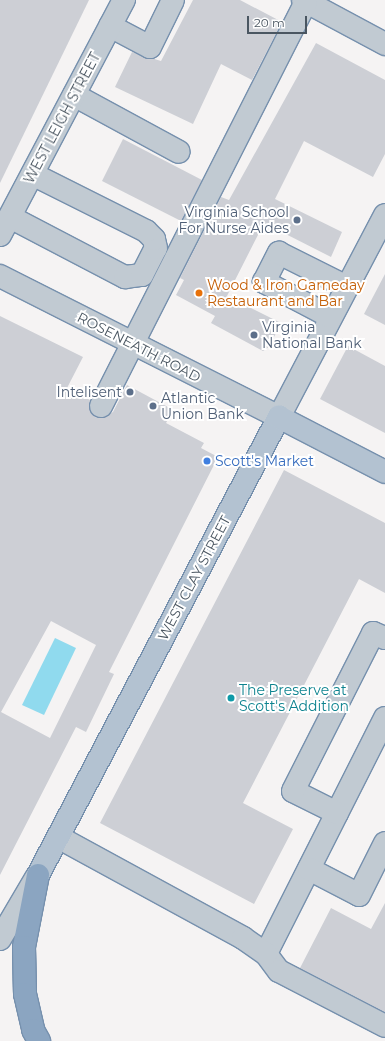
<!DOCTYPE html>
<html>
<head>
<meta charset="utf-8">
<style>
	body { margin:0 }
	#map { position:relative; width:385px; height:1041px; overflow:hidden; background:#f5f3f3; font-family:Montserrat,sans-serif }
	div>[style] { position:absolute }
	.water>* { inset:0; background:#90daee }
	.building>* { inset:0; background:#cdcfd5 }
	.roads { filter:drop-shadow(1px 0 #7690ad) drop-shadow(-1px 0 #7690ad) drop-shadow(0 1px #7690ad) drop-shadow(0 -1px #7690ad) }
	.minor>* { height:22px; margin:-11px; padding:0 11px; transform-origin:11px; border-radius:11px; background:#c1cad2 }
	.major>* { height:22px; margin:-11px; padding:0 11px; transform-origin:11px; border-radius:11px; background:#b3c2d1 }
	.highway>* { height:22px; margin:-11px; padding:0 11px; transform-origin:11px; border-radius:11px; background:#8ba5c1 }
	.dots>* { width:11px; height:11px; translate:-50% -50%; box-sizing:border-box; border:2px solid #fff; border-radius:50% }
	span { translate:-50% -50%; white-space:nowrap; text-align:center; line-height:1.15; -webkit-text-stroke:4px #fff; paint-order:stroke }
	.street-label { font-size:14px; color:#4a5661 }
	.service-label { font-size:14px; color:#4e5e75 }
	.right { translate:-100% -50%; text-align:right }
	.left { translate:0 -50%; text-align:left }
	.food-label { font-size:14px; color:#c56008 }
	.shop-label { font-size:14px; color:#366cbe }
	.culture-label { font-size:14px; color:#0d838f }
	.scale { position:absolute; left:247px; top:16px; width:60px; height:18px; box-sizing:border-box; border:2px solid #4a5661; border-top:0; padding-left:5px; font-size:12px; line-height:14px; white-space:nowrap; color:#4a5661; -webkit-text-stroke:3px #fff; paint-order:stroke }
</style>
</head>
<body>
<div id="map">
	<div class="water">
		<div style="clip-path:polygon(55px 638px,76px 648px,44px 715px,22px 705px)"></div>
	</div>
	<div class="building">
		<div style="clip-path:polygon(0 0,89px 0,0 183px)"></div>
		<div style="clip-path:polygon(193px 0,240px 0,282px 22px,252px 80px,221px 64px,193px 124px,115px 87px,132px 52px,161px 61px)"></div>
		<div style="clip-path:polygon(316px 43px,385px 80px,385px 154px,373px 177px,304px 141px,275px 199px,342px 232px,331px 257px,264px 223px,227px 296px,281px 323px,269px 347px,263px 351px,211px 323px,215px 316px,176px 295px,184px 280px,180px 278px,221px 197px,229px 200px)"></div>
		<div style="clip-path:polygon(123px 139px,202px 180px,181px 221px,102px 181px)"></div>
		<div style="clip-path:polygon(385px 274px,385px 325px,364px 314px)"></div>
		<div style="clip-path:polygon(evenodd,0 316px,83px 357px,67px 388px,90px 400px,89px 407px,95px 417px,102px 418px,113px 412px,127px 385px,168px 407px,171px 414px,166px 423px,204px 443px,201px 448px,218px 457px,109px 672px,114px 674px,86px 732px,76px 727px,0 875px,0 316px,51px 621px,96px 645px,50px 738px,1px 712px,51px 621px)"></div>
		<div style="clip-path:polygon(348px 346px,385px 366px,385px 433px,320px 399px)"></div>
		<div style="clip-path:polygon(284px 470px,385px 523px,385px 593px,359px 579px,243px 803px,293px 829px,254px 904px,100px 823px)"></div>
		<div style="clip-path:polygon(385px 903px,385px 1012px,300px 968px,331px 908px,371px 929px)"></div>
	</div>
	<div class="roads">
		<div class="minor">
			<div style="left:303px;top:0;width:93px;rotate:28.2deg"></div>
			<div style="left:110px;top:26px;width:45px;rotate:27.7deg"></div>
			<div style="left:150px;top:47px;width:52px;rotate:-63.9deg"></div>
			<div style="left:74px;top:95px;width:119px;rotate:28.5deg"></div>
			<div style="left:10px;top:217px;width:130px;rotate:27.6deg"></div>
			<div style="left:125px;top:277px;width:17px;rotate:-7deg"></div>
			<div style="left:142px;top:275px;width:30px;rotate:-63deg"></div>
			<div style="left:156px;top:248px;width:9px;rotate:-103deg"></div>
			<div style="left:154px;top:239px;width:11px;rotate:-135deg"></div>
			<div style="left:146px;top:231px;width:127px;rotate:-153.4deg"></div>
			<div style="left:0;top:235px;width:266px;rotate:-62.2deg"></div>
			<div style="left:0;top:276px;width:313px;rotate:26.8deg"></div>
			<div style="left:279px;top:417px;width:228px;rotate:-62.3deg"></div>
			<div style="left:331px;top:317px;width:76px;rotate:-152.4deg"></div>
			<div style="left:264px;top:282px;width:33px;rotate:-63deg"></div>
			<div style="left:279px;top:253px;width:76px;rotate:26.6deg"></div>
			<div style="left:101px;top:406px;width:453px;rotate:-63.1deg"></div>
			<div style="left:385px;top:718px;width:264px;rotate:116.8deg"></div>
			<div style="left:266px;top:954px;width:21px;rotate:53deg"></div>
			<div style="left:279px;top:971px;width:119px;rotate:27.4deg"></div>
			<div style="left:337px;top:813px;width:49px;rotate:-153.4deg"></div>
			<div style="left:293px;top:791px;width:177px;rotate:-63.1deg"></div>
			<div style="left:373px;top:633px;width:13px;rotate:23deg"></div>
			<div style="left:58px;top:837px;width:211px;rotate:28.6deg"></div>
			<div style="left:243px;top:938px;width:28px;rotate:35deg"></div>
			<div style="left:309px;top:869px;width:56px;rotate:27.5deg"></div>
			<div style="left:359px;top:895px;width:58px;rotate:-63.4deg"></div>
			<div style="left:0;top:939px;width:71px;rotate:-59.5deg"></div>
		</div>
		<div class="major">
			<div style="left:38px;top:875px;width:518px;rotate:-62.25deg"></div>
			<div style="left:279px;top:417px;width:119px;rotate:27.4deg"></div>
		</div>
		<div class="highway">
			<div style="left:38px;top:875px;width:73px;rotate:101deg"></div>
			<div style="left:24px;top:947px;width:47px;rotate:88.8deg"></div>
			<div style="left:25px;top:994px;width:37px;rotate:77deg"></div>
			<div style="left:33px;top:1030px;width:13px;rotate:61deg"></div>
		</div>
	</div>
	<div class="dots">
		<div style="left:297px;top:220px;background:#5c6f8a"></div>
		<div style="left:199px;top:293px;background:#e8710a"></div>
		<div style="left:254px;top:335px;background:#5c6f8a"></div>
		<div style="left:130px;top:392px;background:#5c6f8a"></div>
		<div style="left:153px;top:406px;background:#5c6f8a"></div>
		<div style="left:207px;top:461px;background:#3f7fe0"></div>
		<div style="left:231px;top:698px;background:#0f9aa8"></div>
	</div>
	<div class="street-label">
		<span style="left:62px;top:118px;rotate:-62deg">WEST LEIGH STREET</span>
		<span style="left:139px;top:347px;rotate:27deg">ROSENEATH ROAD</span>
		<span style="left:194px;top:578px;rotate:-62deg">WEST CLAY STREET</span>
	</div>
	<div class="service-label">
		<span class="right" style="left:289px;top:220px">Virginia School<br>For Nurse Aides</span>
		<span class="left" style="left:262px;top:335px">Virginia<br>National Bank</span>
		<span class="right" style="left:122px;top:392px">Intelisent</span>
		<span class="left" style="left:161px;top:406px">Atlantic<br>Union Bank</span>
	</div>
	<div class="food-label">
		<span class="left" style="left:207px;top:293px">Wood &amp; Iron Gameday<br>Restaurant and Bar</span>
	</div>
	<div class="shop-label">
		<span class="left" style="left:215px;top:461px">Scott's Market</span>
	</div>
	<div class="culture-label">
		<span class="left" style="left:239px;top:698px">The Preserve at<br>Scott's Addition</span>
	</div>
	<div class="scale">20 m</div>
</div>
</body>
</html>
